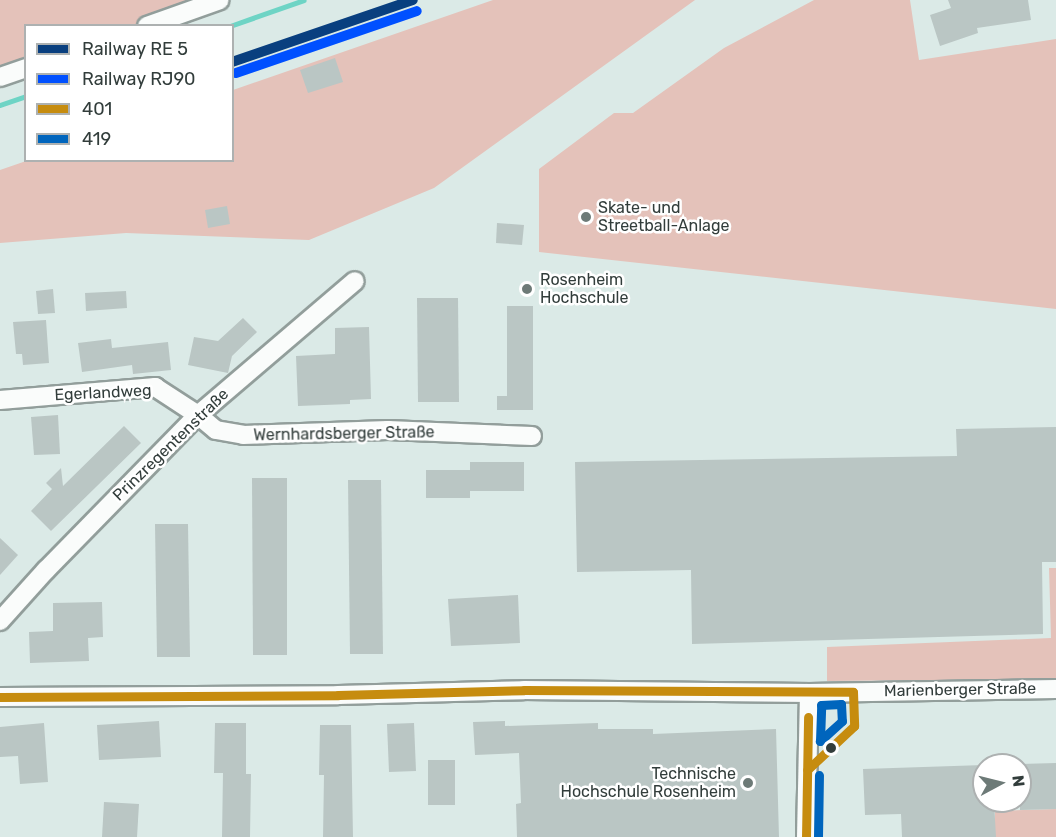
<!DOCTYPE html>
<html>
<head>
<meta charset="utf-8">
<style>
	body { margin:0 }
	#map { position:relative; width:1056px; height:837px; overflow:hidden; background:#dbeae7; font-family:Rubik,sans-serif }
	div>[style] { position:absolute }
	.green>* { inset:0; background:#e4c2ba }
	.stream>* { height:5px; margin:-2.5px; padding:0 2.5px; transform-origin:2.5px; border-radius:2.5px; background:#6ed4c5 }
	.building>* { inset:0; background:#bac6c4 }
	.roads { filter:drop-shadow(2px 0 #929e9b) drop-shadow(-2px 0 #929e9b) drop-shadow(0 2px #929e9b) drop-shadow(0 -2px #929e9b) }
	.minor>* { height:18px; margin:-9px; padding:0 9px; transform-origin:9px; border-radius:9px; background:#fafcfb }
	.bus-1>* { height:9px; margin:-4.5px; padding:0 4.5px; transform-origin:4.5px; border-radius:4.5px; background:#c68c0f }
	.bus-2>* { height:9px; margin:-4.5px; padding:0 4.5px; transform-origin:4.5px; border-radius:4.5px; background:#0065bd }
	.rail-1>* { height:10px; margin:-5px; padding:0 5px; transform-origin:5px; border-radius:5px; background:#093f7f }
	.rail-2>* { height:10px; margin:-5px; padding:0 5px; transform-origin:5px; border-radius:5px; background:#0050ff }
	.dots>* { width:16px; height:16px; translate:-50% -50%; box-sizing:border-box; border:3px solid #fff; border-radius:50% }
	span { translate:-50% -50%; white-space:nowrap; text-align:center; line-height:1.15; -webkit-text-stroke:5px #fff; paint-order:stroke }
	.poi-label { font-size:16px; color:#323d3b }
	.left { translate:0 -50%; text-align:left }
	.right { translate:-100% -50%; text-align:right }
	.street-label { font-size:16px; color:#323d3b }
	.legend { position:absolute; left:24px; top:24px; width:210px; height:138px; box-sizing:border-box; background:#fff; border:2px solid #adb1b1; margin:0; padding:8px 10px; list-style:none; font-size:18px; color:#323d3b }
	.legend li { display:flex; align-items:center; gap:12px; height:30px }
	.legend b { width:30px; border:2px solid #adb1b1 }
	.north { position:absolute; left:972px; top:753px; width:60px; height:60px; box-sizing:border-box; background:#fff; border:2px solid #adb1b1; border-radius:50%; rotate:83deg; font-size:16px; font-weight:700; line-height:24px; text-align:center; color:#323d3b }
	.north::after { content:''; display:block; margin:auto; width:21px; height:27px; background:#6d7a77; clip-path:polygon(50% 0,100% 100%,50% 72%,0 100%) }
</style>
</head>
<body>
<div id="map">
	<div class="green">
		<div style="clip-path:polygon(0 0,220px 0,147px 25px,26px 26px,25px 68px,0 77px)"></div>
		<div style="clip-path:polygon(493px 0,695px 0,434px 188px,309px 240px,126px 233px,0 243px,0 170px,29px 160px,232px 160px,233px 90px)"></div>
		<div style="clip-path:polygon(814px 0,910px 0,919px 60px,1056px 39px,1056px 309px,539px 252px,539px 169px,614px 113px,633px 113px,724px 48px)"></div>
		<div style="clip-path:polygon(1049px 568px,1056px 568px,1056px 679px,827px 681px,827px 647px,1051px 638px)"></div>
		<div style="clip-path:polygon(1056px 809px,1056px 837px,995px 837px,995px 811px)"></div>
	</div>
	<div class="stream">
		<div style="left:230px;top:26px;width:78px;rotate:-19.4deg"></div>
		<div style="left:0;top:105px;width:28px;rotate:-19deg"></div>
	</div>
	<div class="building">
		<div style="clip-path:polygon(948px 0,1028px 0,1031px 20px,977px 28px,978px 33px,940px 46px,930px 15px,951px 8px)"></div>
		<div style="clip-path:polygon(335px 58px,343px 82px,308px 93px,300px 70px)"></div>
		<div style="clip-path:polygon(227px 206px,230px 224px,208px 228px,205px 210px)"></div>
		<div style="clip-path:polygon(497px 223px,524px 225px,522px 245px,496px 243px)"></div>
		<div style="clip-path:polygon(53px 289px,55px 313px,38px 314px,36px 291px)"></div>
		<div style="clip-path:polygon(126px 291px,127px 308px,86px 311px,85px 293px)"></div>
		<div style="clip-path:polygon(417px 298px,458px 298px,459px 402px,418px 402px)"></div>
		<div style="clip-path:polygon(507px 306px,533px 306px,533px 410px,497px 410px,497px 396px,507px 396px)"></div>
		<div style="clip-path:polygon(243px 318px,257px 332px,232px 356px,228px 373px,188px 365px,194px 337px,218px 341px)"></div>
		<div style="clip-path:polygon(46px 320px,49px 363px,23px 365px,22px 354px,16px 354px,13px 322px)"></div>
		<div style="clip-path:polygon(369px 327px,371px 399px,350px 400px,350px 404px,298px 406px,296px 356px,335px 354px,335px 328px)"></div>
		<div style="clip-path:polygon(111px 339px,112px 348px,168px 342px,171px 370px,133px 374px,132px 365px,82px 372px,78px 343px)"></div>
		<div style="clip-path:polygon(58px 415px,60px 454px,34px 455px,31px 417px)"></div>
		<div style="clip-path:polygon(124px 426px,141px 443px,51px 531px,31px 511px,52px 489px,46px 483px,61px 468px,63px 486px)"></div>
		<div style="clip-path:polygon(1056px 427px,1056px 562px,1042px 562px,1043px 634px,692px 644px,691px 570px,577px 572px,575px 462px,957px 456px,956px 429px)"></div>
		<div style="clip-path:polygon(470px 462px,524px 462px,524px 491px,470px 491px,470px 498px,426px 498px,426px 470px,470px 470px)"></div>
		<div style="clip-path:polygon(252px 478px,287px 478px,287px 655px,253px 655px)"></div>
		<div style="clip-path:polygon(348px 480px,381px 480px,383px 654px,350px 654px)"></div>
		<div style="clip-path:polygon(155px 524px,188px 524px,190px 657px,157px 657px)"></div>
		<div style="clip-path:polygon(0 538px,18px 555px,0 575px)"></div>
		<div style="clip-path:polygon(518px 595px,520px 643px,451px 646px,448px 599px)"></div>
		<div style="clip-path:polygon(102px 602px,103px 637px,88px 638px,89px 661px,30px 663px,29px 632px,53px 631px,53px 603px)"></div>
		<div style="clip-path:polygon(159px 721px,161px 757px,99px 760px,97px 725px)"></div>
		<div style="clip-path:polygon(505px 721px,505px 726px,598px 723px,598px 729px,653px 729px,653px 734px,776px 729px,779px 837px,517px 837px,516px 804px,521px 803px,519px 753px,475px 755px,473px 722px)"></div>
		<div style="clip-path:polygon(44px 723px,48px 782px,20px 784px,18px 756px,0 757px,0 727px)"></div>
		<div style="clip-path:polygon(215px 723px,246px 723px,246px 774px,251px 774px,250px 837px,222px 837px,223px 773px,214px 773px)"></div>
		<div style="clip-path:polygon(414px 723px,416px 771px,389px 772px,387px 724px)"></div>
		<div style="clip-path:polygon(320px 725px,351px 725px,353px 837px,323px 837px,324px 775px,319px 775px)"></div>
		<div style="clip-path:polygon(428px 760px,455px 760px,455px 805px,428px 805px)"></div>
		<div style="clip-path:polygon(1056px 763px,1056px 809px,1020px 810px,1020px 764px)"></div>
		<div style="clip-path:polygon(984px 765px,984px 801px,994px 801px,996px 837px,902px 837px,901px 814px,865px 815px,863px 769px)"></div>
		<div style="clip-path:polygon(104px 802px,139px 804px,137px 837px,102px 837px)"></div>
	</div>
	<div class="roads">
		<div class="minor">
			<div style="left:147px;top:26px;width:77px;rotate:-19.6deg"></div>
			<div style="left:0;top:77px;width:28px;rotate:-19deg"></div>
			<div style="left:0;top:400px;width:156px;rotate:-4.8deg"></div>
			<div style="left:155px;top:387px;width:51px;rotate:33.1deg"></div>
			<div style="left:198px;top:415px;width:23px;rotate:40deg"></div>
			<div style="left:216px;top:430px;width:27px;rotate:10deg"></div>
			<div style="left:243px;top:435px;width:145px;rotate:-2deg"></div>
			<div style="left:388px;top:430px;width:144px;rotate:2.4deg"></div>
			<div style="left:0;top:621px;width:69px;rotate:-48deg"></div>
			<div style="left:46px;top:570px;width:217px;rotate:-45.6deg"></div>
			<div style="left:198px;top:415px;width:206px;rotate:-40.5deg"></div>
			<div style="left:0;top:697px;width:338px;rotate:-0.3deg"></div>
			<div style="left:338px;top:695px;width:186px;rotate:-1.5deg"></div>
			<div style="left:524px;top:690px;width:285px;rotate:0.6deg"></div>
			<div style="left:809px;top:693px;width:247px;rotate:-0.9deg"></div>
			<div style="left:806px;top:837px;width:144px;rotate:-88.8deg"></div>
		</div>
	</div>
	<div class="bus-1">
		<div style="left:0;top:697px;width:338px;rotate:-0.3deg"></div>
		<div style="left:338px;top:695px;width:186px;rotate:-1.5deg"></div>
		<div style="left:524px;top:690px;width:329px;rotate:0.3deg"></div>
		<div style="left:853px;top:692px;width:34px;rotate:88deg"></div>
		<div style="left:854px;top:726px;width:64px;rotate:136.9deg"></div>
		<div style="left:806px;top:837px;width:120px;rotate:-89deg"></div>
	</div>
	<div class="bus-2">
		<div style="left:841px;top:704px;width:17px;rotate:87deg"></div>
		<div style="left:842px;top:721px;width:30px;rotate:138deg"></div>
		<div style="left:820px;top:741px;width:36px;rotate:-88deg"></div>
		<div style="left:821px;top:705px;width:20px;rotate:-3deg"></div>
		<div style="left:818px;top:837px;width:62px;rotate:-89.1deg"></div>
	</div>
	<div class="rail-1">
		<div style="left:232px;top:62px;width:191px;rotate:-18.9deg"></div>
	</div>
	<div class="rail-2">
		<div style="left:236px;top:73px;width:191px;rotate:-18.9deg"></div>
	</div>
	<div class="dots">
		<div style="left:586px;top:217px;background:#6d7a77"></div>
		<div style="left:527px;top:289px;background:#6d7a77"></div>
		<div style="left:831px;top:748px;background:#323d3b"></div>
		<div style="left:748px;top:783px;background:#6d7a77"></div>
	</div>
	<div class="poi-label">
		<span class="left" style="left:598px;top:217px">Skate- und<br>Streetball-Anlage</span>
		<span class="left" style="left:540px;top:289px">Rosenheim<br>Hochschule</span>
		<span class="right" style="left:736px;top:783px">Technische<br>Hochschule Rosenheim</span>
	</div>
	<div class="street-label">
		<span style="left:103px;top:393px;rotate:-3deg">Egerlandweg</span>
		<span style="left:344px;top:434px;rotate:-1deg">Wernhardsberger Straße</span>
		<span style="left:171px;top:445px;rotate:-44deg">Prinzregentenstraße</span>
		<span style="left:960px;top:690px;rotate:-1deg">Marienberger Straße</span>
	</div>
	<ul class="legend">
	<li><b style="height:8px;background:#093f7f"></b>Railway RE 5</li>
	<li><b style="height:8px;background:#0050ff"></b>Railway RJ90</li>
	<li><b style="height:8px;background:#c68c0f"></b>401</li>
	<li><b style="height:8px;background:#0065bd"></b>419</li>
	</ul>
	<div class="north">N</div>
</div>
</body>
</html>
